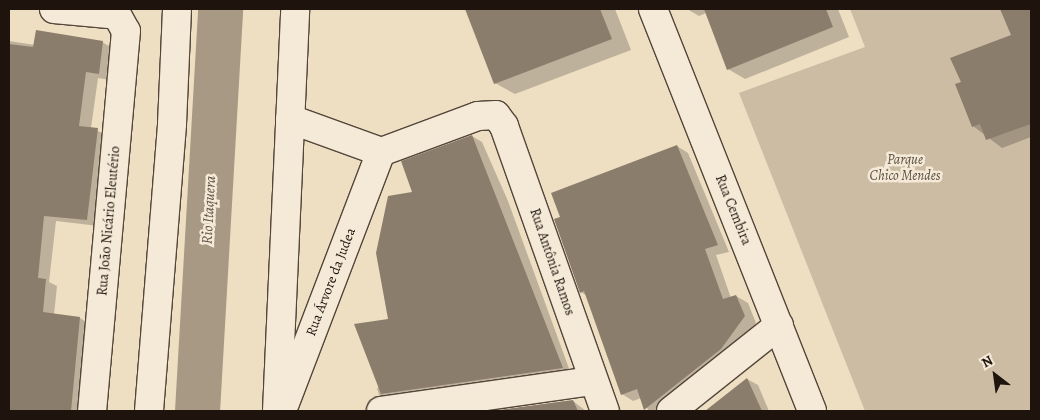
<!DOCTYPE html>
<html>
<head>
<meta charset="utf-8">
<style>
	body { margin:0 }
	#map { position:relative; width:1040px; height:420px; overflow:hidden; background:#eedec2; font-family:Alegreya,serif }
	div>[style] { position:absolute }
	.green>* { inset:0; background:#cbbca3 }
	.shadow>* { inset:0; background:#0003 }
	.river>* { height:45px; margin:-22.5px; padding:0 22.5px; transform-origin:22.5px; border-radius:22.5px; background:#a89984 }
	.building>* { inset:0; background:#8b7d6b }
	.roads { filter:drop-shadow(1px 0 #53463a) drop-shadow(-1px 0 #53463a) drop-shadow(0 1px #53463a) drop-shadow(0 -1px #53463a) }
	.minor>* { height:28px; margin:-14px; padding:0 14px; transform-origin:14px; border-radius:14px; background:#f4ead7 }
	span { translate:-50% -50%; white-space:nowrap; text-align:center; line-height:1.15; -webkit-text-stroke:5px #f4ead7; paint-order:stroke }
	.park-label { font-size:14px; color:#5b4f42; font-style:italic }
	.street-label { font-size:14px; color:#1f140d }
	.water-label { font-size:15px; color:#5d5043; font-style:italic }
	.frame { position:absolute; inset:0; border:10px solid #1f140d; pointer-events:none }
	.north { position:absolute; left:970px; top:350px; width:50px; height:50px; -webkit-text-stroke:4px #f4ead7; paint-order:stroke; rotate:330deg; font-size:14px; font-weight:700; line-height:20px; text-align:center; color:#1f140d }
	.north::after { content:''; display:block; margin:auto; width:18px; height:22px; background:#1f140d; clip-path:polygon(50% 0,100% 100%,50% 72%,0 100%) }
</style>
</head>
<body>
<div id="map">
	<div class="green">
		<div style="clip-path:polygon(850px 9px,1031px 9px,1031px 411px,865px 411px,739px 93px,865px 47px)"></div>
	</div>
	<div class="shadow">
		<div style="clip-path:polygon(466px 9px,615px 9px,631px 50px,515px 94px,495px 83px)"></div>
		<div style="clip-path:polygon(687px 9px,838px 9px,849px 37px,745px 79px,728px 69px,706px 13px,699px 16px)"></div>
		<div style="clip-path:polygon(1001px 9px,1031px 9px,1031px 137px,1002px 148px,973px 126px,962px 82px,1012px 35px)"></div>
		<div style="clip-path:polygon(9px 41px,35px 45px,102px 42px,114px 49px,110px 80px,98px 78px,91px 128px,109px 136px,99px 226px,56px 221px,49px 282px,57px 286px,54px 315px,80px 318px,91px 325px,83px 411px,9px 411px)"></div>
		<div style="clip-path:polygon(472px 136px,482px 142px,508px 201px,571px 374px,390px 401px,379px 395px,377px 388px,380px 387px,414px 194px)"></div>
		<div style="clip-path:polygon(677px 146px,688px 153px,729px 252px,716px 255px,731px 298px,736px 296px,748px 303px,756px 323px,733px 356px,662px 411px,649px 411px,641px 398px,633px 401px,622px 394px,587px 296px,581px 292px,562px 218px)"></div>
		<div style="clip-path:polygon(747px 379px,758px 385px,769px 411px,708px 411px)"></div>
		<div style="clip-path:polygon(573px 401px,586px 411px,496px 411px)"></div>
	</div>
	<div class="river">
		<div style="left:197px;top:411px;width:403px;rotate:-86.7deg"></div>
	</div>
	<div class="building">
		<div style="clip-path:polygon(465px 9px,600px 9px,612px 39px,494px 84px)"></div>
		<div style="clip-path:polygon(704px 9px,826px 9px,833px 27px,727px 70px)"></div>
		<div style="clip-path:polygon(1000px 9px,1031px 9px,1031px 124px,986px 140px,980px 124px,972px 127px,955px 84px,961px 82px,950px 58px,1011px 35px)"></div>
		<div style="clip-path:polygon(36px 30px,103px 41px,99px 74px,86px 72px,79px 126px,98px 128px,87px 220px,44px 216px,38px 278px,46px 279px,43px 312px,80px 317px,71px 411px,9px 411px,9px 44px,33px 47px)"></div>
		<div style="clip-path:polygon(472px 135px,563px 368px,381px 394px,354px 324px,388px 319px,376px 253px,388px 196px,412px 192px,401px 161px)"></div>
		<div style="clip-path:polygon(677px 145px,718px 245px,705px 249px,723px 299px,736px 295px,745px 316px,721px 349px,644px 410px,637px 389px,621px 395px,584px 291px,580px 293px,554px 219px,560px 217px,551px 193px)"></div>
		<div style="clip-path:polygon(747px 378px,762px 411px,705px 411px)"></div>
		<div style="clip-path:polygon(573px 400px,578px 411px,491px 411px)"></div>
	</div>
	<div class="roads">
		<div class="minor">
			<div style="left:54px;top:9px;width:63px;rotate:5.4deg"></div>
			<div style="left:117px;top:15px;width:18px;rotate:61deg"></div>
			<div style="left:126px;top:31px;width:382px;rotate:95.1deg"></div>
			<div style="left:653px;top:9px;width:432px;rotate:68.4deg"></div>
			<div style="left:290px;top:119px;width:97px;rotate:19.9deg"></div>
			<div style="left:381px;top:152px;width:103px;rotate:-20.4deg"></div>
			<div style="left:478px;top:116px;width:18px;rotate:-3deg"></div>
			<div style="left:496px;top:115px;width:14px;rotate:54deg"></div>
			<div style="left:504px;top:126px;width:302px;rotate:70.5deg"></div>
			<div style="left:285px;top:403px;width:269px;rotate:-69.1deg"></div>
			<div style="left:149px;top:411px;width:288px;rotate:-85.4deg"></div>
			<div style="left:172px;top:124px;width:115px;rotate:-87.5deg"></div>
			<div style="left:277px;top:411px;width:402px;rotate:-87.4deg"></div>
			<div style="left:381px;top:411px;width:214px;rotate:-8.1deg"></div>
			<div style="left:671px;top:411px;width:138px;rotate:-38.5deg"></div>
		</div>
	</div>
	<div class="park-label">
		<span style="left:905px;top:168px">Parque<br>Chico Mendes</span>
	</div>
	<div class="street-label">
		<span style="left:733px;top:210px;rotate:68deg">Rua Cembira</span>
		<span style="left:109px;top:221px;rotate:-85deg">Rua João Nicário Eleutério</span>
		<span style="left:552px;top:262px;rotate:71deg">Rua Antônia Ramos</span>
		<span style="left:331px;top:282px;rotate:-69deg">Rua Árvore da Judea</span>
	</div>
	<div class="water-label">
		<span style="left:209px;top:210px;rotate:-87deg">Rio Itaquera</span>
	</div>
	<div class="frame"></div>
	<div class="north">N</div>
</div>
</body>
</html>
